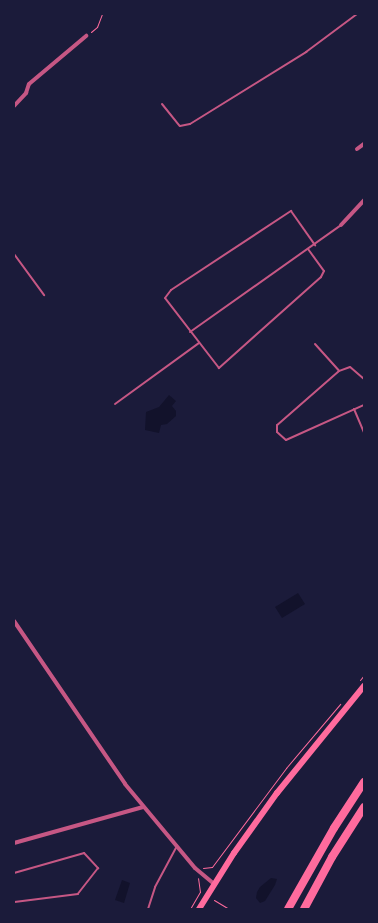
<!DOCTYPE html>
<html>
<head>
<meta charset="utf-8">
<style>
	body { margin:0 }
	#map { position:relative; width:378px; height:923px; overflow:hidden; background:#1b1b3a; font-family:"Source Sans 3",sans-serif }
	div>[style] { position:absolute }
	.water>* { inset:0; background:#12122b }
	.path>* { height:1px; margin:-0.5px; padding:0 0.5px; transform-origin:0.5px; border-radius:0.5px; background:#ff6b9d }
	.service>* { height:2px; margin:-1px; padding:0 1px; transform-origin:1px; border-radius:1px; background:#c65784 }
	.minor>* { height:4px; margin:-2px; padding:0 2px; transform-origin:2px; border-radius:2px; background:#c65784 }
	.primary>* { height:6px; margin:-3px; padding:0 3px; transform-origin:3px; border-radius:3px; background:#ff6b9d }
	.motorway>* { height:8px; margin:-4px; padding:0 4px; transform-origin:4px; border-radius:4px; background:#ff6b9d }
	span { translate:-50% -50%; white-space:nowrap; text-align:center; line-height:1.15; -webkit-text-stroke:4px #1b1b3a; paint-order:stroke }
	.frame { position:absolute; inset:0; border:15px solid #1b1b3a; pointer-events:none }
</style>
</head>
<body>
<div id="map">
	<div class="water">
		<div style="clip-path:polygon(169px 395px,176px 401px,172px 406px,176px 411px,176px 416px,167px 424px,161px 425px,159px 433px,145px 430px,146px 412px,159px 407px)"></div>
		<div style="clip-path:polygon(298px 593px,305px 604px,282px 618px,275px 607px)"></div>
		<div style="clip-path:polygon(271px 878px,277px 879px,275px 885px,265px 901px,260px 903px,256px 898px,257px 892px,260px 887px)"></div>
		<div style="clip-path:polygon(122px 880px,130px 883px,124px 903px,115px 900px)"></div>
	</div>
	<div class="path">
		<div style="left:91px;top:32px;width:8px;rotate:-40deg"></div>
		<div style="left:97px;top:27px;width:14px;rotate:-69deg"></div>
		<div style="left:360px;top:680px;width:6px;rotate:-51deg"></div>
		<div style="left:203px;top:868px;width:9px;rotate:-6deg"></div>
		<div style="left:212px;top:867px;width:124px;rotate:-53.2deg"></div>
		<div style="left:286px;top:768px;width:84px;rotate:-49.8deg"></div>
		<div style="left:214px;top:900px;width:17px;rotate:31deg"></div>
		<div style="left:190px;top:909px;width:20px;rotate:-60deg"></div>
		<div style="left:200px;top:892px;width:14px;rotate:-98deg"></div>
	</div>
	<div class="service">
		<div style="left:162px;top:104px;width:28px;rotate:51deg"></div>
		<div style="left:180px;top:126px;width:10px;rotate:-11deg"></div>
		<div style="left:190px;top:124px;width:137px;rotate:-31.8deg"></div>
		<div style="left:306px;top:52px;width:64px;rotate:-36.7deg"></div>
		<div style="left:308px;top:249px;width:27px;rotate:54deg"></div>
		<div style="left:324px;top:271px;width:7px;rotate:117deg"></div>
		<div style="left:321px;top:277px;width:137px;rotate:138.3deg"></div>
		<div style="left:219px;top:368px;width:88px;rotate:-127.6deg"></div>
		<div style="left:165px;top:298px;width:10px;rotate:-53deg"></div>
		<div style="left:171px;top:290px;width:144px;rotate:-33.4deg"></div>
		<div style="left:291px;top:211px;width:42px;rotate:54.8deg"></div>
		<div style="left:14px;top:254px;width:51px;rotate:53.8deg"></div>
		<div style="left:190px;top:332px;width:185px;rotate:-35.3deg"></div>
		<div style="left:315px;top:344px;width:36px;rotate:48deg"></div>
		<div style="left:364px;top:379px;width:18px;rotate:-139deg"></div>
		<div style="left:350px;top:367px;width:12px;rotate:160deg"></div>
		<div style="left:339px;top:371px;width:82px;rotate:138.9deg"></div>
		<div style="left:277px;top:425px;width:7px;rotate:90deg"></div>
		<div style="left:277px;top:432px;width:12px;rotate:42deg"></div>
		<div style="left:286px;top:440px;width:85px;rotate:-24.2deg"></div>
		<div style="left:115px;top:404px;width:104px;rotate:-36deg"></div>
		<div style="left:354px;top:409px;width:26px;rotate:67deg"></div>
		<div style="left:14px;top:873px;width:73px;rotate:-15.9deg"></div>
		<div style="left:84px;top:853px;width:21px;rotate:47deg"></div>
		<div style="left:98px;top:868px;width:33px;rotate:128deg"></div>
		<div style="left:78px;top:894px;width:64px;rotate:172.9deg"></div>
		<div style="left:148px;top:909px;width:23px;rotate:-72deg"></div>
		<div style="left:155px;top:887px;width:47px;rotate:-61.8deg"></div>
	</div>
	<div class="minor">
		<div style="left:14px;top:106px;width:18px;rotate:-47deg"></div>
		<div style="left:26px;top:93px;width:9px;rotate:-72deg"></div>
		<div style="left:29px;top:84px;width:75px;rotate:-40.1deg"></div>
		<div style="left:357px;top:149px;width:9px;rotate:-36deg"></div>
		<div style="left:341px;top:225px;width:34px;rotate:-47deg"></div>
		<div style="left:14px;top:621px;width:197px;rotate:55.7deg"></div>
		<div style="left:125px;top:784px;width:109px;rotate:50.2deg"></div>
		<div style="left:195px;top:868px;width:25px;rotate:40deg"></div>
		<div style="left:14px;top:843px;width:134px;rotate:-15.6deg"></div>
	</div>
	<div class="primary">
		<div style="left:199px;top:909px;width:66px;rotate:-58deg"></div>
		<div style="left:234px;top:853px;width:74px;rotate:-54.4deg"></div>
		<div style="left:277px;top:793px;width:138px;rotate:-50.9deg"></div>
	</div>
	<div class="motorway">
		<div style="left:288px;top:909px;width:93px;rotate:-60.4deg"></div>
		<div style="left:334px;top:828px;width:55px;rotate:-56.9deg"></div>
		<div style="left:304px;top:909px;width:59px;rotate:-61.7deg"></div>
		<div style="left:332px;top:857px;width:59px;rotate:-57.4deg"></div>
	</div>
	<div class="frame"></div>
</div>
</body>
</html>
